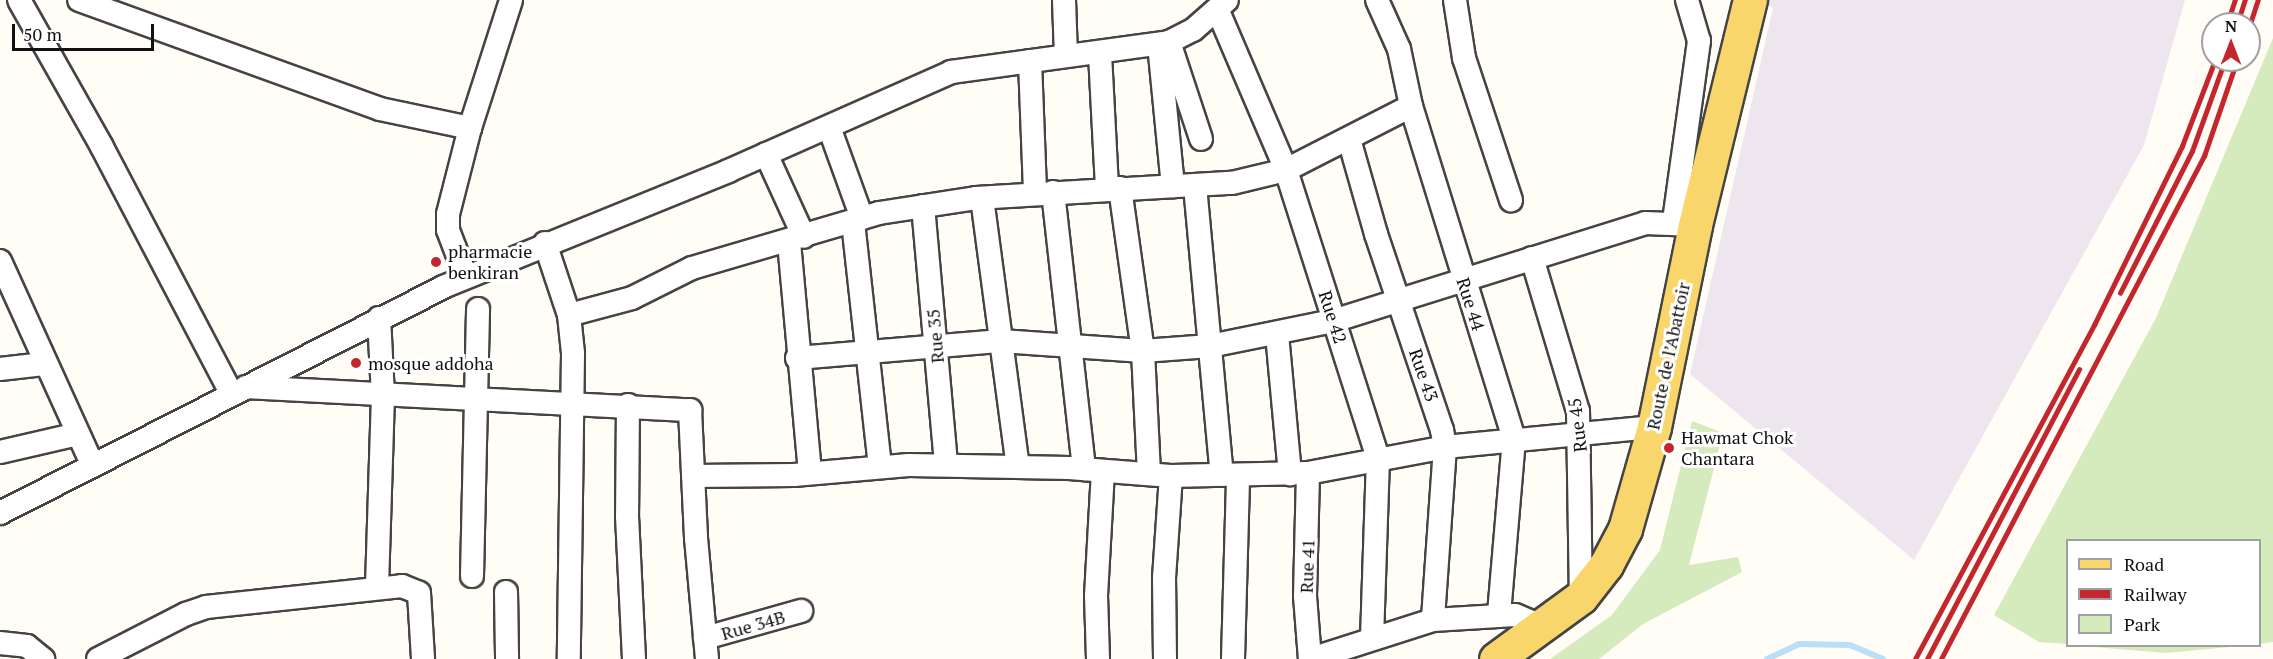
<!DOCTYPE html>
<html>
<head>
<meta charset="utf-8">
<style>
	body { margin:0 }
	#map { position:relative; width:2273px; height:659px; overflow:hidden; background:#fffdf5; font-family:"PT Serif",serif }
	div>[style] { position:absolute }
	.industrial>* { inset:0; background:#eee6ef }
	.green>* { inset:0; background:#d5ebbd }
	.stream>* { height:6px; margin:-3px; padding:0 3px; transform-origin:3px; border-radius:3px; background:#b9e0f7 }
	.roads { filter:drop-shadow(2px 0 #444) drop-shadow(-2px 0 #444) drop-shadow(0 2px #444) drop-shadow(0 -2px #444) }
	.minor>* { height:22px; margin:-11px; padding:0 11px; transform-origin:11px; border-radius:11px; background:#fff }
	.primary>* { height:33px; margin:-16.5px; padding:0 16.5px; transform-origin:16.5px; border-radius:16.5px; background:#f9d66b }
	.rail>* { height:4.5px; margin:-2.25px; padding:0 2.25px; transform-origin:2.25px; border-radius:2.25px; background:#c4262e }
	.dots>* { width:16px; height:16px; translate:-50% -50%; box-sizing:border-box; border:3px solid #fff; border-radius:50% }
	span { translate:-50% -50%; white-space:nowrap; text-align:center; line-height:1.15; -webkit-text-stroke:6px #fff; paint-order:stroke }
	.poi-label { font-size:18px; color:#111 }
	.left { translate:0 -50%; text-align:left }
	.street-label { font-size:18px; color:#111 }
	.legend { position:absolute; left:2066px; top:539px; width:195px; height:108px; box-sizing:border-box; background:#fff; border:2px solid #a0a0a0; margin:0; padding:8px 10px; list-style:none; font-size:18px; color:#111 }
	.legend li { display:flex; align-items:center; gap:12px; height:30px }
	.legend b { width:30px; border:2px solid #a0a0a0 }
	.north { position:absolute; left:2201px; top:12px; width:60px; height:60px; box-sizing:border-box; background:#fff; border:2px solid #a0a0a0; border-radius:50%; rotate:0deg; font-size:16px; font-weight:700; line-height:24px; text-align:center; color:#111 }
	.north::after { content:''; display:block; margin:auto; width:21px; height:27px; background:#c4262e; clip-path:polygon(50% 0,100% 100%,50% 72%,0 100%) }
	.scale { position:absolute; left:12px; top:24px; width:142px; height:27px; box-sizing:border-box; border:3px solid #111; border-top:0; padding-left:8px; font-size:18px; line-height:21px; white-space:nowrap; color:#111; -webkit-text-stroke:4px #fff; paint-order:stroke }
</style>
</head>
<body>
<div id="map">
	<div class="industrial">
		<div style="clip-path:polygon(1758px 0,2185px 0,2144px 145px,1914px 560px,1690px 374px,1773px 8px)"></div>
	</div>
	<div class="green">
		<div style="clip-path:polygon(2273px 38px,2273px 642px,2260px 644px,2260px 540px,2068px 540px,2067px 644px,2039px 642px,1994px 615px,2156px 318px)"></div>
		<div style="clip-path:polygon(1692px 421px,1723px 433px,1689px 565px,1738px 557px,1742px 572px,1643px 624px,1599px 659px,1550px 659px,1612px 615px,1660px 550px)"></div>
		<div style="clip-path:polygon(2082px 646px,2240px 646px,2166px 653px)"></div>
	</div>
	<div class="stream">
		<div style="left:1767px;top:659px;width:35px;rotate:-25deg"></div>
		<div style="left:1799px;top:644px;width:51px;rotate:1.1deg"></div>
		<div style="left:1850px;top:645px;width:36px;rotate:23deg"></div>
	</div>
	<div class="roads">
		<div class="minor">
			<div style="left:19px;top:0;width:169px;rotate:60.5deg"></div>
			<div style="left:102px;top:147px;width:278px;rotate:62.3deg"></div>
			<div style="left:79px;top:0;width:320px;rotate:19.9deg"></div>
			<div style="left:380px;top:109px;width:92px;rotate:11.9deg"></div>
			<div style="left:1064px;top:0;width:56px;rotate:88deg"></div>
			<div style="left:1377px;top:0;width:54px;rotate:65.8deg"></div>
			<div style="left:1399px;top:49px;width:58px;rotate:78.1deg"></div>
			<div style="left:1411px;top:106px;width:349px;rotate:72.8deg"></div>
			<div style="left:1514px;top:439px;width:177px;rotate:94.9deg"></div>
			<div style="left:1455px;top:0;width:59px;rotate:81.2deg"></div>
			<div style="left:1464px;top:58px;width:150px;rotate:71.7deg"></div>
			<div style="left:1218px;top:11px;width:173px;rotate:66.8deg"></div>
			<div style="left:1286px;top:170px;width:302px;rotate:72.3deg"></div>
			<div style="left:1378px;top:458px;width:180px;rotate:91.9deg"></div>
			<div style="left:1169px;top:42px;width:102px;rotate:71.7deg"></div>
			<div style="left:1159px;top:44px;width:143px;rotate:84.4deg"></div>
			<div style="left:1100px;top:54px;width:134px;rotate:87deg"></div>
			<div style="left:1030px;top:61px;width:133px;rotate:87.8deg"></div>
			<div style="left:829px;top:127px;width:97px;rotate:70.1deg"></div>
			<div style="left:1349px;top:139px;width:99px;rotate:74.1deg"></div>
			<div style="left:1376px;top:234px;width:207px;rotate:71.4deg"></div>
			<div style="left:1442px;top:430px;width:17px;rotate:80deg"></div>
			<div style="left:1445px;top:447px;width:173px;rotate:94deg"></div>
			<div style="left:766px;top:154px;width:91px;rotate:65.4deg"></div>
			<div style="left:1195px;top:186px;width:290px;rotate:84.7deg"></div>
			<div style="left:1120px;top:188px;width:165px;rotate:82deg"></div>
			<div style="left:1143px;top:351px;width:123px;rotate:87.2deg"></div>
			<div style="left:1053px;top:192px;width:279px;rotate:83.6deg"></div>
			<div style="left:982px;top:198px;width:271px;rotate:82.4deg"></div>
			<div style="left:923px;top:206px;width:260px;rotate:84.9deg"></div>
			<div style="left:1674px;top:221px;width:182px;rotate:-82.1deg"></div>
			<div style="left:1699px;top:41px;width:43px;rotate:-106.3deg"></div>
			<div style="left:853px;top:222px;width:246px;rotate:83.7deg"></div>
			<div style="left:789px;top:242px;width:232px;rotate:84.8deg"></div>
			<div style="left:545px;top:243px;width:76px;rotate:71.6deg"></div>
			<div style="left:569px;top:315px;width:39px;rotate:84deg"></div>
			<div style="left:573px;top:354px;width:305px;rotate:90.8deg"></div>
			<div style="left:1532px;top:258px;width:160px;rotate:73.3deg"></div>
			<div style="left:1578px;top:411px;width:186px;rotate:89.1deg"></div>
			<div style="left:0;top:261px;width:225px;rotate:65.6deg"></div>
			<div style="left:466px;top:277px;width:50px;rotate:-111deg"></div>
			<div style="left:448px;top:230px;width:16px;rotate:-90deg"></div>
			<div style="left:448px;top:214px;width:89px;rotate:-75.7deg"></div>
			<div style="left:470px;top:128px;width:134px;rotate:-72.2deg"></div>
			<div style="left:569px;top:315px;width:65px;rotate:-15.1deg"></div>
			<div style="left:632px;top:298px;width:67px;rotate:-26.6deg"></div>
			<div style="left:692px;top:268px;width:195px;rotate:-16.4deg"></div>
			<div style="left:879px;top:213px;width:98px;rotate:-8.8deg"></div>
			<div style="left:976px;top:198px;width:256px;rotate:-3.4deg"></div>
			<div style="left:1232px;top:183px;width:56px;rotate:-13.5deg"></div>
			<div style="left:1286px;top:170px;width:140px;rotate:-27.1deg"></div>
			<div style="left:1277px;top:334px;width:141px;rotate:84.7deg"></div>
			<div style="left:797px;top:358px;width:205px;rotate:-4.8deg"></div>
			<div style="left:1001px;top:341px;width:142px;rotate:4deg"></div>
			<div style="left:1143px;top:351px;width:67px;rotate:-4.3deg"></div>
			<div style="left:1210px;top:346px;width:126px;rotate:-11.5deg"></div>
			<div style="left:1333px;top:321px;width:327px;rotate:-17.4deg"></div>
			<div style="left:1645px;top:223px;width:50px;rotate:2.3deg"></div>
			<div style="left:0;top:369px;width:44px;rotate:-6.5deg"></div>
			<div style="left:246px;top:387px;width:445px;rotate:3deg"></div>
			<div style="left:690px;top:410px;width:128px;rotate:87.3deg"></div>
			<div style="left:696px;top:538px;width:121px;rotate:84.8deg"></div>
			<div style="left:628px;top:405px;width:111px;rotate:90.5deg"></div>
			<div style="left:627px;top:516px;width:143px;rotate:87.2deg"></div>
			<div style="left:0;top:452px;width:80px;rotate:-13deg"></div>
			<div style="left:1308px;top:473px;width:123px;rotate:91.4deg"></div>
			<div style="left:1305px;top:596px;width:63px;rotate:85.5deg"></div>
			<div style="left:693px;top:476px;width:101px;rotate:-0.6deg"></div>
			<div style="left:794px;top:475px;width:115px;rotate:-5deg"></div>
			<div style="left:909px;top:465px;width:160px;rotate:1.1deg"></div>
			<div style="left:1069px;top:468px;width:102px;rotate:4.5deg"></div>
			<div style="left:1171px;top:476px;width:137px;rotate:-1.3deg"></div>
			<div style="left:1308px;top:473px;width:139px;rotate:-10.7deg"></div>
			<div style="left:1445px;top:447px;width:210px;rotate:-5.5deg"></div>
			<div style="left:0;top:513px;width:497px;rotate:-27deg"></div>
			<div style="left:443px;top:287px;width:308px;rotate:-22.1deg"></div>
			<div style="left:728px;top:171px;width:244px;rotate:-23.9deg"></div>
			<div style="left:951px;top:72px;width:220px;rotate:-7.8deg"></div>
			<div style="left:1169px;top:42px;width:27px;rotate:-27deg"></div>
			<div style="left:1193px;top:30px;width:45px;rotate:-41.4deg"></div>
			<div style="left:472px;top:576px;width:267px;rotate:-88.7deg"></div>
			<div style="left:377px;top:586px;width:190px;rotate:-88.2deg"></div>
			<div style="left:383px;top:396px;width:78px;rotate:-92.9deg"></div>
			<div style="left:506px;top:592px;width:67px;rotate:89.1deg"></div>
			<div style="left:705px;top:638px;width:100px;rotate:-15.7deg"></div>
			<div style="left:0;top:643px;width:27px;rotate:6deg"></div>
			<div style="left:27px;top:646px;width:21px;rotate:39deg"></div>
			<div style="left:98px;top:659px;width:99px;rotate:-27.1deg"></div>
			<div style="left:186px;top:614px;width:21px;rotate:-19deg"></div>
			<div style="left:206px;top:607px;width:197px;rotate:-6.1deg"></div>
			<div style="left:402px;top:586px;width:18px;rotate:22deg"></div>
			<div style="left:419px;top:593px;width:66px;rotate:86.5deg"></div>
			<div style="left:1098px;top:659px;width:63px;rotate:-91.8deg"></div>
			<div style="left:1096px;top:596px;width:125px;rotate:-86.8deg"></div>
			<div style="left:1165px;top:659px;width:81px;rotate:-90.7deg"></div>
			<div style="left:1164px;top:578px;width:102px;rotate:-86.1deg"></div>
			<div style="left:1233px;top:659px;width:184px;rotate:-88.4deg"></div>
			<div style="left:1311px;top:659px;width:128px;rotate:-17.7deg"></div>
			<div style="left:1433px;top:620px;width:82px;rotate:-3.5deg"></div>
			<div style="left:1515px;top:615px;width:28px;rotate:23deg"></div>
		</div>
		<div class="primary">
			<div style="left:1496px;top:659px;width:105px;rotate:-36.1deg"></div>
			<div style="left:1581px;top:597px;width:41px;rotate:-52deg"></div>
			<div style="left:1606px;top:565px;width:41px;rotate:-62.2deg"></div>
			<div style="left:1625px;top:529px;width:106px;rotate:-74.1deg"></div>
			<div style="left:1654px;top:427px;width:206px;rotate:-78.5deg"></div>
			<div style="left:1695px;top:225px;width:232px;rotate:-76.3deg"></div>
		</div>
	</div>
	<div class="rail">
		<div style="left:2227px;top:24px;width:25px;rotate:-72deg"></div>
		<div style="left:2237px;top:24px;width:25px;rotate:-72deg"></div>
		<div style="left:2249px;top:27px;width:28px;rotate:-72deg"></div>
		<div style="left:2120px;top:293px;width:159px;rotate:-63.1deg"></div>
		<div style="left:2192px;top:151px;width:97px;rotate:-70.1deg"></div>
		<div style="left:1915px;top:659px;width:379px;rotate:-61.8deg"></div>
		<div style="left:2094px;top:325px;width:199px;rotate:-63.8deg"></div>
		<div style="left:2182px;top:146px;width:92px;rotate:-69deg"></div>
		<div style="left:1927px;top:659px;width:327px;rotate:-62.3deg"></div>
		<div style="left:1941px;top:659px;width:568px;rotate:-62.4deg"></div>
		<div style="left:2204px;top:156px;width:102px;rotate:-71deg"></div>
	</div>
	<div class="dots">
		<div style="left:436px;top:262px;background:#c4262e"></div>
		<div style="left:356px;top:363px;background:#c4262e"></div>
		<div style="left:1669px;top:448px;background:#c4262e"></div>
	</div>
	<div class="poi-label">
		<span class="left" style="left:448px;top:262px">pharmacie<br>benkiran</span>
		<span class="left" style="left:368px;top:363px">mosque addoha</span>
		<span class="left" style="left:1681px;top:448px">Hawmat Chok<br>Chantara</span>
	</div>
	<div class="street-label">
		<span style="left:1471px;top:304px;rotate:72deg">Rue 44</span>
		<span style="left:1333px;top:317px;rotate:72deg">Rue 42</span>
		<span style="left:935px;top:336px;rotate:-95deg">Rue 35</span>
		<span style="left:1668px;top:356px;rotate:-78deg">Route de l’Abattoir</span>
		<span style="left:1424px;top:375px;rotate:71deg">Rue 43</span>
		<span style="left:1577px;top:425px;rotate:-97deg">Rue 45</span>
		<span style="left:1307px;top:566px;rotate:-88deg">Rue 41</span>
		<span style="left:753px;top:625px;rotate:-16deg">Rue 34B</span>
	</div>
	<ul class="legend">
	<li><b style="height:8px;background:#f9d66b"></b>Road</li>
	<li><b style="height:8px;background:#c4262e"></b>Railway</li>
	<li><b style="height:16px;background:#d5ebbd"></b>Park</li>
	</ul>
	<div class="north">N</div>
	<div class="scale">50 m</div>
</div>
</body>
</html>
